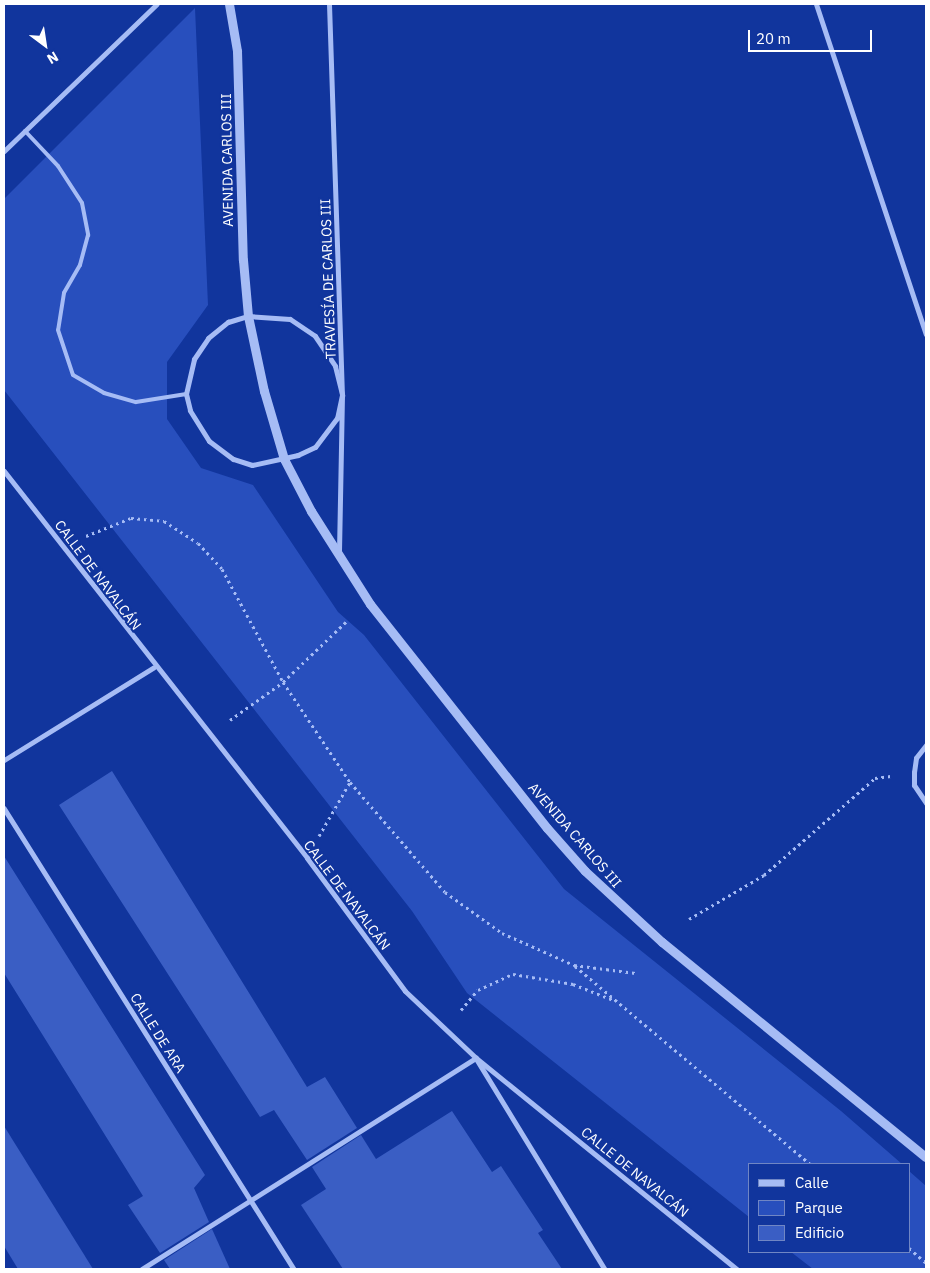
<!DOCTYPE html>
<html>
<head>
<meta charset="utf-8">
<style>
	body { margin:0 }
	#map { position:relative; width:930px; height:1273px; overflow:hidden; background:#11359d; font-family:"IBM Plex Sans",sans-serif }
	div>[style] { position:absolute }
	.green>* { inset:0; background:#284fbd }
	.building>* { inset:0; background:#3a5ec4 }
	.path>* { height:3px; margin-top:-1.5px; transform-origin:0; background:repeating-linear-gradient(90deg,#a6bcf5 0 2.5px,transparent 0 6.5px) }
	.service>* { height:4px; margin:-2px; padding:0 2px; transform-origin:2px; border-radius:2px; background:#a6bcf5 }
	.pedestrian>* { height:4.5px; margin:-2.25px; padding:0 2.25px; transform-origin:2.25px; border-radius:2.25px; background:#a6bcf5 }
	.minor>* { height:5px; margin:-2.5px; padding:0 2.5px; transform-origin:2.5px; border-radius:2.5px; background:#a6bcf5 }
	.tertiary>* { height:9px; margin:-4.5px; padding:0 4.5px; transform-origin:4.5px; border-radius:4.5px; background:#a6bcf5 }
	span { translate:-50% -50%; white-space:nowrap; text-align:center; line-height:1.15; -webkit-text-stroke:4px #11359d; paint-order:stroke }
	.street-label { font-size:14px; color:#fff }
	.frame { position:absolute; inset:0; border:5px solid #fff; pointer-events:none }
	.legend { position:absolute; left:748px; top:1163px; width:162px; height:90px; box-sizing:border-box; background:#11359d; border:1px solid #7086c4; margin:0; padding:6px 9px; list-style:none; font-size:15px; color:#fff }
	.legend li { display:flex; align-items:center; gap:10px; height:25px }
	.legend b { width:25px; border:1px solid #7086c4 }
	.north { position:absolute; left:20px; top:20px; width:50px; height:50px; -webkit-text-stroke:4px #11359d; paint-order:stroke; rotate:149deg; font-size:14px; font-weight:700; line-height:20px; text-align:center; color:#fff }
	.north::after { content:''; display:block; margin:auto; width:18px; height:22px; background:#fff; clip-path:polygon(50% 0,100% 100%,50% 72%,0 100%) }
	.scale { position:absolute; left:748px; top:30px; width:124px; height:22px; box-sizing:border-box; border:2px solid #fff; border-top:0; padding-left:6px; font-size:15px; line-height:18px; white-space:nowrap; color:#fff; -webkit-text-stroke:4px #11359d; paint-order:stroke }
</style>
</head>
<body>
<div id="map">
	<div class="green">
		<div style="clip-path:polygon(195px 8px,208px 305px,167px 362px,167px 419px,201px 468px,253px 485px,338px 612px,364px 635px,564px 889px,841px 1111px,902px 1164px,749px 1164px,749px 1217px,467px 993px,412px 911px,4px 390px,4px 199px)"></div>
		<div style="clip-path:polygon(909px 1171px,926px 1186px,926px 1269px,813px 1269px,791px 1252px,909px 1252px)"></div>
	</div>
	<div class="building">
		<div style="clip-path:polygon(112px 771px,307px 1087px,325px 1077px,357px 1128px,307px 1160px,274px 1110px,260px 1117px,59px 805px)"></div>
		<div style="clip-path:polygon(4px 856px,205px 1175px,194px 1188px,209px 1222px,160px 1253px,128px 1205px,143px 1196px,4px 973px)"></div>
		<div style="clip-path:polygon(452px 1111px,492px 1172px,501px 1166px,543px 1230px,538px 1233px,562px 1269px,343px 1269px,301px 1205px,326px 1189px,312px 1167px,361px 1135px,376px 1159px)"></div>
		<div style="clip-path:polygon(4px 1126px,93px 1269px,18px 1269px,4px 1246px)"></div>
		<div style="clip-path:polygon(212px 1229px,230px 1269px,170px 1269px,164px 1260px)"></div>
	</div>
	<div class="path">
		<div style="left:86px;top:536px;width:48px;rotate:-21.8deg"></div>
		<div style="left:131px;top:518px;width:33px;rotate:5deg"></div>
		<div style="left:164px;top:521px;width:40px;rotate:32.9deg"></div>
		<div style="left:198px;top:543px;width:35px;rotate:47deg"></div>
		<div style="left:222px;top:569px;width:128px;rotate:61.6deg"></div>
		<div style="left:283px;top:682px;width:120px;rotate:56.2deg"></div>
		<div style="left:350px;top:782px;width:145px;rotate:49.2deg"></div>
		<div style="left:445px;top:892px;width:70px;rotate:35.7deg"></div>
		<div style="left:502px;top:933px;width:79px;rotate:24deg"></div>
		<div style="left:574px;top:965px;width:62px;rotate:7.5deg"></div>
		<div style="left:230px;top:720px;width:65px;rotate:-35.6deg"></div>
		<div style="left:283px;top:682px;width:91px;rotate:-43.7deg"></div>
		<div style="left:319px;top:836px;width:62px;rotate:-60.1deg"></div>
		<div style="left:689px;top:919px;width:87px;rotate:-30.4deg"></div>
		<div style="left:764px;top:875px;width:147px;rotate:-41.1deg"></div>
		<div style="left:875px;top:778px;width:16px;rotate:-7deg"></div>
		<div style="left:575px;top:966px;width:307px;rotate:40.1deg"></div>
		<div style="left:461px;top:1010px;width:26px;rotate:-50deg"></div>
		<div style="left:478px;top:990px;width:38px;rotate:-25deg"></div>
		<div style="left:513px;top:974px;width:61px;rotate:9.5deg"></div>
		<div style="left:573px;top:984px;width:43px;rotate:21.8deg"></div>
		<div style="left:909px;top:1248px;width:23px;rotate:41deg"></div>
	</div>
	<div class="service">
		<div style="left:25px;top:131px;width:48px;rotate:46.7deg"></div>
		<div style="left:58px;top:166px;width:44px;rotate:57deg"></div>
		<div style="left:82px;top:203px;width:33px;rotate:79deg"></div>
		<div style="left:88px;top:235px;width:31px;rotate:105deg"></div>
		<div style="left:80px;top:265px;width:32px;rotate:120deg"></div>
		<div style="left:64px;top:293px;width:37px;rotate:99deg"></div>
		<div style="left:58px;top:330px;width:47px;rotate:71.6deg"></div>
		<div style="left:73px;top:375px;width:36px;rotate:30deg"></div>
		<div style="left:104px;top:393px;width:33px;rotate:16deg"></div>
		<div style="left:136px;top:402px;width:51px;rotate:-9.1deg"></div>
	</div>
	<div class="pedestrian">
		<div style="left:4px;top:808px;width:545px;rotate:57.83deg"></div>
		<div style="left:142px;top:1269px;width:395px;rotate:-32.3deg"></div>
		<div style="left:476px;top:1058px;width:247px;rotate:58.6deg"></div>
	</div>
	<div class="minor">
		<div style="left:329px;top:4px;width:391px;rotate:88.1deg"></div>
		<div style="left:342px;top:395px;width:159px;rotate:91.1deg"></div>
		<div style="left:816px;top:4px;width:348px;rotate:71.6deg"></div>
		<div style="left:4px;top:151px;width:212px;rotate:-43.9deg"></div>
		<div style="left:248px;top:316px;width:42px;rotate:4.1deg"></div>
		<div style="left:290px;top:319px;width:30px;rotate:34deg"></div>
		<div style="left:315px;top:336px;width:36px;rotate:56deg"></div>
		<div style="left:335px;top:366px;width:30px;rotate:76deg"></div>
		<div style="left:342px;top:395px;width:24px;rotate:102deg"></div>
		<div style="left:337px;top:418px;width:36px;rotate:127deg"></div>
		<div style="left:315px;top:447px;width:19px;rotate:155deg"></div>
		<div style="left:298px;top:455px;width:47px;rotate:167.7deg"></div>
		<div style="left:252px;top:465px;width:20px;rotate:-162deg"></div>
		<div style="left:233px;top:459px;width:30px;rotate:-143deg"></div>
		<div style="left:209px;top:441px;width:36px;rotate:-122deg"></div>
		<div style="left:190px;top:410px;width:16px;rotate:-104deg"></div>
		<div style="left:186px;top:394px;width:36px;rotate:-77deg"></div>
		<div style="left:194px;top:359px;width:25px;rotate:-56deg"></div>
		<div style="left:208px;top:338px;width:26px;rotate:-39deg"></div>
		<div style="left:228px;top:322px;width:21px;rotate:-17deg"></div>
		<div style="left:4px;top:471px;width:492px;rotate:51.9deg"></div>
		<div style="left:307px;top:858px;width:165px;rotate:53.6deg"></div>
		<div style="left:405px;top:991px;width:98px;rotate:43.3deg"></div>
		<div style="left:476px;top:1058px;width:336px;rotate:39deg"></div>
		<div style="left:926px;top:745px;width:16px;rotate:128deg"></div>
		<div style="left:916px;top:758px;width:14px;rotate:98deg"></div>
		<div style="left:914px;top:772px;width:13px;rotate:90deg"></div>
		<div style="left:914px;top:785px;width:22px;rotate:56deg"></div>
		<div style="left:4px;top:760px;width:176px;rotate:-31.8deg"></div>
	</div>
	<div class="tertiary">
		<div style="left:229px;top:4px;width:48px;rotate:80.3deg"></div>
		<div style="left:237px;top:51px;width:209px;rotate:88.4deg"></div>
		<div style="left:243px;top:260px;width:56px;rotate:84.9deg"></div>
		<div style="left:248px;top:316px;width:77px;rotate:78deg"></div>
		<div style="left:264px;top:391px;width:71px;rotate:73.6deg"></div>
		<div style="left:284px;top:459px;width:59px;rotate:62.6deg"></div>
		<div style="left:311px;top:511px;width:110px;rotate:57.6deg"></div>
		<div style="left:370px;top:604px;width:285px;rotate:51.7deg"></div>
		<div style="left:547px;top:828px;width:57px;rotate:48.5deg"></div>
		<div style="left:585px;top:871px;width:105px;rotate:42.7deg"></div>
		<div style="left:662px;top:942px;width:340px;rotate:39.2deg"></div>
	</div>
	<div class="street-label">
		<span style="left:227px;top:160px;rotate:-91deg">AVENIDA CARLOS III</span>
		<span style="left:328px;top:279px;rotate:-92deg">TRAVESÍA DE CARLOS III</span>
		<span style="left:98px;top:575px;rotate:53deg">CALLE DE NAVALCÁN</span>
		<span style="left:575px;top:835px;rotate:49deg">AVENIDA CARLOS III</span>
		<span style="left:347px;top:895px;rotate:53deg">CALLE DE NAVALCÁN</span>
		<span style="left:158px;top:1033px;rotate:58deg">CALLE DE ARA</span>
		<span style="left:635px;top:1172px;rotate:39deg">CALLE DE NAVALCÁN</span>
	</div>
	<div class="frame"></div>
	<ul class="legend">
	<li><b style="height:6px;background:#a6bcf5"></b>Calle</li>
	<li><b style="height:14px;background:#284fbd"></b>Parque</li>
	<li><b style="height:14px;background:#3a5ec4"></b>Edificio</li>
	</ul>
	<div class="north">N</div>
	<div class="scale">20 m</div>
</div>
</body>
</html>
